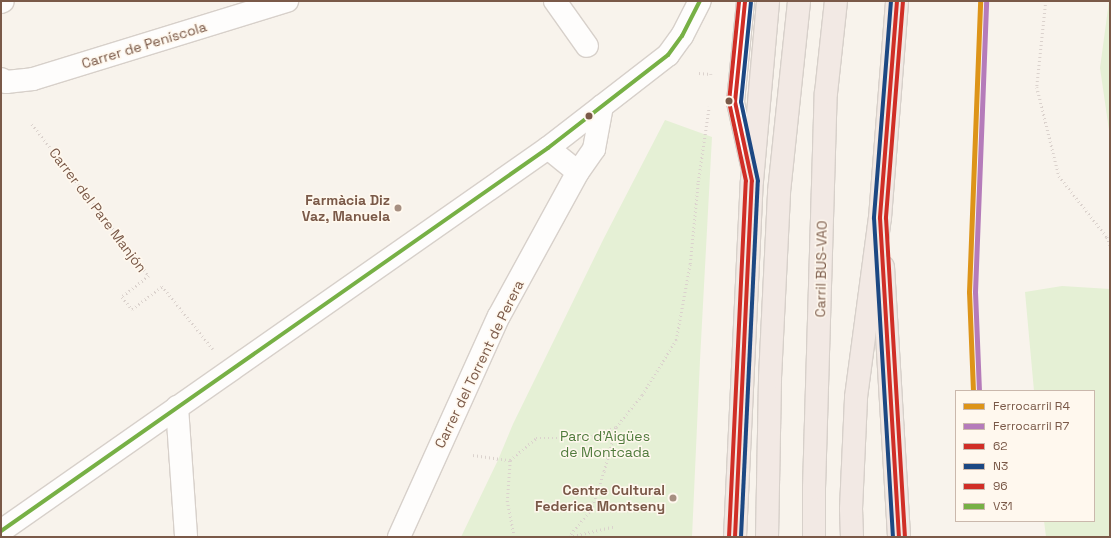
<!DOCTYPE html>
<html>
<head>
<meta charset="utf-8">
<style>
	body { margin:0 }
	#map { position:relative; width:1111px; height:538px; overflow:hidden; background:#f8f3ec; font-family:"Space Grotesk",sans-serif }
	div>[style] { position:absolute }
	.green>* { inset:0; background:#e5f0d5 }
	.path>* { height:2.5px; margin-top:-1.25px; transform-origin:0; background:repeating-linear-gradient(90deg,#dbd2cd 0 1px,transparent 0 4px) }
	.roads { filter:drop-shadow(1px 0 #d7d0ca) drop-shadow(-1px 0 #d7d0ca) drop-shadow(0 1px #d7d0ca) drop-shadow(0 -1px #d7d0ca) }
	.lane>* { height:17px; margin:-8.5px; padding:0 8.5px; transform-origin:8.5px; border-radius:8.5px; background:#fefdfc }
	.street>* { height:22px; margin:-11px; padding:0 11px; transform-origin:11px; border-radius:11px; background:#fefdfc }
	.highway>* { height:22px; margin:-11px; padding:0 11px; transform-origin:11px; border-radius:11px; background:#f2e9e4 }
	.bus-1>* { height:4px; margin:-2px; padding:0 2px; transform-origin:2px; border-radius:2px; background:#d02e26 }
	.bus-2>* { height:4px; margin:-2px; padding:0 2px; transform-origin:2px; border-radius:2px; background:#1c4883 }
	.bus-3>* { height:4px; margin:-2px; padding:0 2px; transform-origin:2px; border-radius:2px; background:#d02e26 }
	.bus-4>* { height:4px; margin:-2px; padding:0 2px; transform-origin:2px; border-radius:2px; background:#77b045 }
	.rail-1>* { height:5px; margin:-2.5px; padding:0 2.5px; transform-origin:2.5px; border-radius:2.5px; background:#dd9419 }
	.rail-2>* { height:5px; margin:-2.5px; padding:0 2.5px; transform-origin:2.5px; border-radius:2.5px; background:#b57bba }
	.dots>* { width:11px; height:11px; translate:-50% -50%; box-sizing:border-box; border:2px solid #fff8ee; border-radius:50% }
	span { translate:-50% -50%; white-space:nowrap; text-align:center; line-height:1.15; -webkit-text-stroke:3px #fff8ee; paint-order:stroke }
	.street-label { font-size:14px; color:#7a5948 }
	.poi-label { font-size:14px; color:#7a5948; font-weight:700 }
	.right { translate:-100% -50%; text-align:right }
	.park-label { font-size:14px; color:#507b3c }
	.frame { position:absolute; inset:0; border:2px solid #7a5948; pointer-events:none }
	.legend { position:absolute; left:955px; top:390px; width:140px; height:132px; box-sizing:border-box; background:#fff8ee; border:1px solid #cab8ac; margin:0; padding:5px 7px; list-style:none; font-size:12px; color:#7a5948 }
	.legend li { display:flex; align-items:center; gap:8px; height:20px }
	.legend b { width:20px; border:1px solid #cab8ac }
</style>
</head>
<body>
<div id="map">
	<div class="green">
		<div style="clip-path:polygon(1109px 1px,1110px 1px,1110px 137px,1100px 68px)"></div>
		<div style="clip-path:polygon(665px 120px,712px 137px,700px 360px,692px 537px,461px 537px,498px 460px,513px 424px,604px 238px)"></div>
		<div style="clip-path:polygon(1062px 286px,1110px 289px,1110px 537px,1046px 537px,1044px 521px,1094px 521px,1094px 391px,1034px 391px,1025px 292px)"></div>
	</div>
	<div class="path">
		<div style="left:1046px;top:1px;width:86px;rotate:96deg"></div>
		<div style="left:1037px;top:87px;width:92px;rotate:76.1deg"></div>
		<div style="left:1059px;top:176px;width:78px;rotate:51.8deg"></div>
		<div style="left:1107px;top:237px;width:9px;rotate:69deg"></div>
		<div style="left:699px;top:73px;width:12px;rotate:5deg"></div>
		<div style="left:711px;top:74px;width:2px;rotate:90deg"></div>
		<div style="left:32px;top:124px;width:192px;rotate:52.4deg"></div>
		<div style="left:149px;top:276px;width:34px;rotate:142deg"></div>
		<div style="left:122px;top:297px;width:16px;rotate:50deg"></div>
		<div style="left:132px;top:309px;width:38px;rotate:-37deg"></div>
		<div style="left:162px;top:286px;width:81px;rotate:51deg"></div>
		<div style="left:473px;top:455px;width:37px;rotate:8deg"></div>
		<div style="left:514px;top:537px;width:36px;rotate:-101deg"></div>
		<div style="left:507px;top:502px;width:42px;rotate:-85.9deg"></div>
		<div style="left:510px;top:460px;width:34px;rotate:-40deg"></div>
		<div style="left:536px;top:438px;width:52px"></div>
		<div style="left:588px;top:438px;width:30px;rotate:-21deg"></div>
		<div style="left:616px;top:427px;width:41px;rotate:-50.9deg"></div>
		<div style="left:642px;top:395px;width:65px;rotate:-58.3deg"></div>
		<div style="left:676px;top:340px;width:77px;rotate:-79.6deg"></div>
		<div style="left:690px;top:264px;width:82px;rotate:-84.4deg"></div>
		<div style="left:698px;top:182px;width:76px;rotate:-81.7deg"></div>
		<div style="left:568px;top:537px;width:35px;rotate:-50deg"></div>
		<div style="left:591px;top:510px;width:41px;rotate:-71.6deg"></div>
		<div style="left:604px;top:471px;width:46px;rotate:-74.7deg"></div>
		<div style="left:569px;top:537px;width:48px;rotate:-13.2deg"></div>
	</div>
	<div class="roads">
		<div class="lane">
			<div style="left:745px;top:1px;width:101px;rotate:95.7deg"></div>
			<div style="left:735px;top:102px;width:65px;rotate:77.5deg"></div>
		</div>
		<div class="street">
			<div style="left:555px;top:1px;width:55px;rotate:54.6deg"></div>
			<div style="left:1px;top:2px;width:2px;rotate:-27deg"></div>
			<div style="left:1px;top:79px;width:6px;rotate:31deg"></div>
			<div style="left:6px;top:82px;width:27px;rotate:-6deg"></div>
			<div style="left:33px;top:79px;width:266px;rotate:-17.1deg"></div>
			<div style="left:548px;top:148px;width:38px;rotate:39deg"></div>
			<div style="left:177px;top:407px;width:130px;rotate:86deg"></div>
			<div style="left:1px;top:531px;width:668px;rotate:-35deg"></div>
			<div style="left:548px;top:148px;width:152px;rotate:-37.8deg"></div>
			<div style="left:668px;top:55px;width:24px;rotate:-54deg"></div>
			<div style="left:682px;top:36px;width:39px;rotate:-63deg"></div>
			<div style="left:399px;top:537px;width:243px;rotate:-65.7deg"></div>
			<div style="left:499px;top:316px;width:164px;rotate:-61.3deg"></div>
			<div style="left:578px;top:172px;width:28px;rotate:-55deg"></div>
			<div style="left:594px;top:149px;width:44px;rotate:-79.5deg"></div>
		</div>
		<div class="highway">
			<div style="left:883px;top:267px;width:270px;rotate:86.6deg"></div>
			<div style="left:735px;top:537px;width:356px;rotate:-87.3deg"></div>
			<div style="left:752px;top:181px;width:181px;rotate:-84.9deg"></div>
			<div style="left:767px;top:537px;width:159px;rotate:-88.9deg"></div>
			<div style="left:770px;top:378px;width:186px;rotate:-87.2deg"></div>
			<div style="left:779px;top:192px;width:192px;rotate:-84deg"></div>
			<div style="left:814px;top:537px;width:49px;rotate:-90deg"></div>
			<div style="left:814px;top:488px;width:395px;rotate:-88.3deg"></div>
			<div style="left:826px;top:93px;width:93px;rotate:-83.8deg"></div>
			<div style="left:852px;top:537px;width:28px;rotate:-92deg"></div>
			<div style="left:851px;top:509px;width:112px;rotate:-87.4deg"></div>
			<div style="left:856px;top:397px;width:181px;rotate:-82.4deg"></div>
			<div style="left:880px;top:218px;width:218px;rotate:-85.5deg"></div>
		</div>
	</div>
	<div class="bus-1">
		<div style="left:897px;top:1px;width:218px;rotate:94.5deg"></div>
		<div style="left:880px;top:218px;width:320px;rotate:86.6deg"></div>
		<div style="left:735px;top:537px;width:356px;rotate:-87.3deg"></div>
		<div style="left:752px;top:181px;width:81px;rotate:-102.1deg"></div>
		<div style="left:735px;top:102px;width:101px;rotate:-84.3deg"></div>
	</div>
	<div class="bus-2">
		<div style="left:891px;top:1px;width:218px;rotate:94.5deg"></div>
		<div style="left:874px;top:218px;width:320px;rotate:86.6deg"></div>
		<div style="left:741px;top:537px;width:356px;rotate:-87.3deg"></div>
		<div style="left:758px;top:181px;width:81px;rotate:-102.1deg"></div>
		<div style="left:741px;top:102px;width:100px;rotate:-84.3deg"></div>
	</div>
	<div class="bus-3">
		<div style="left:903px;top:1px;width:218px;rotate:94.5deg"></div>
		<div style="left:886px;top:218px;width:320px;rotate:86.6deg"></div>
		<div style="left:729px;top:537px;width:356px;rotate:-87.3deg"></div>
		<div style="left:746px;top:181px;width:81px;rotate:-102.1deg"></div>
		<div style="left:729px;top:102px;width:101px;rotate:-84.3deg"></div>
	</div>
	<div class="bus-4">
		<div style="left:1px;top:531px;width:668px;rotate:-35deg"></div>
		<div style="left:548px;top:148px;width:152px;rotate:-37.8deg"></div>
		<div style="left:668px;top:55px;width:24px;rotate:-54deg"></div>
		<div style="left:682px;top:36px;width:39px;rotate:-63deg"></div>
	</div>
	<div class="rail-1">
		<div style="left:973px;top:391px;width:99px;rotate:-92.3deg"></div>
		<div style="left:969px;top:292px;width:291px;rotate:-87.8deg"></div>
	</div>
	<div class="rail-2">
		<div style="left:979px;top:391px;width:99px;rotate:-92.3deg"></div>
		<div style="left:975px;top:292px;width:291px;rotate:-87.8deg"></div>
	</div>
	<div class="dots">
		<div style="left:729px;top:101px;background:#7a5948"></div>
		<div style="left:589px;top:116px;background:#7a5948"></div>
		<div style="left:398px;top:208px;background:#a68f81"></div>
		<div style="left:673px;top:498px;background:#a68f81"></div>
	</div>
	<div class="street-label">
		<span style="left:144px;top:45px;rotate:-17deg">Carrer de Peníscola</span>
		<span style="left:98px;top:210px;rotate:53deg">Carrer del Pare Manjón</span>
		<span style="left:821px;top:269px;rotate:-89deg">Carril BUS-VAO</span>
		<span style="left:479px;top:364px;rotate:-64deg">Carrer del Torrent de Perera</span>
	</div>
	<div class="poi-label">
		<span class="right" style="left:390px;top:208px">Farmàcia Diz<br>Vaz, Manuela</span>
		<span class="right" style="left:665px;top:498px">Centre Cultural<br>Federica Montseny</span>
	</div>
	<div class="park-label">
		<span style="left:605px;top:444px">Parc d'Aigües<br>de Montcada</span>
	</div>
	<div class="frame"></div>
	<ul class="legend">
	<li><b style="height:5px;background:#dd9419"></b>Ferrocarril R4</li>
	<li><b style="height:5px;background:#b57bba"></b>Ferrocarril R7</li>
	<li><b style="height:5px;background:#d02e26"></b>62</li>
	<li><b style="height:5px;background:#1c4883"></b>N3</li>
	<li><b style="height:5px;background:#d02e26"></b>96</li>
	<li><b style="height:5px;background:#77b045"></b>V31</li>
	</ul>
</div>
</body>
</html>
